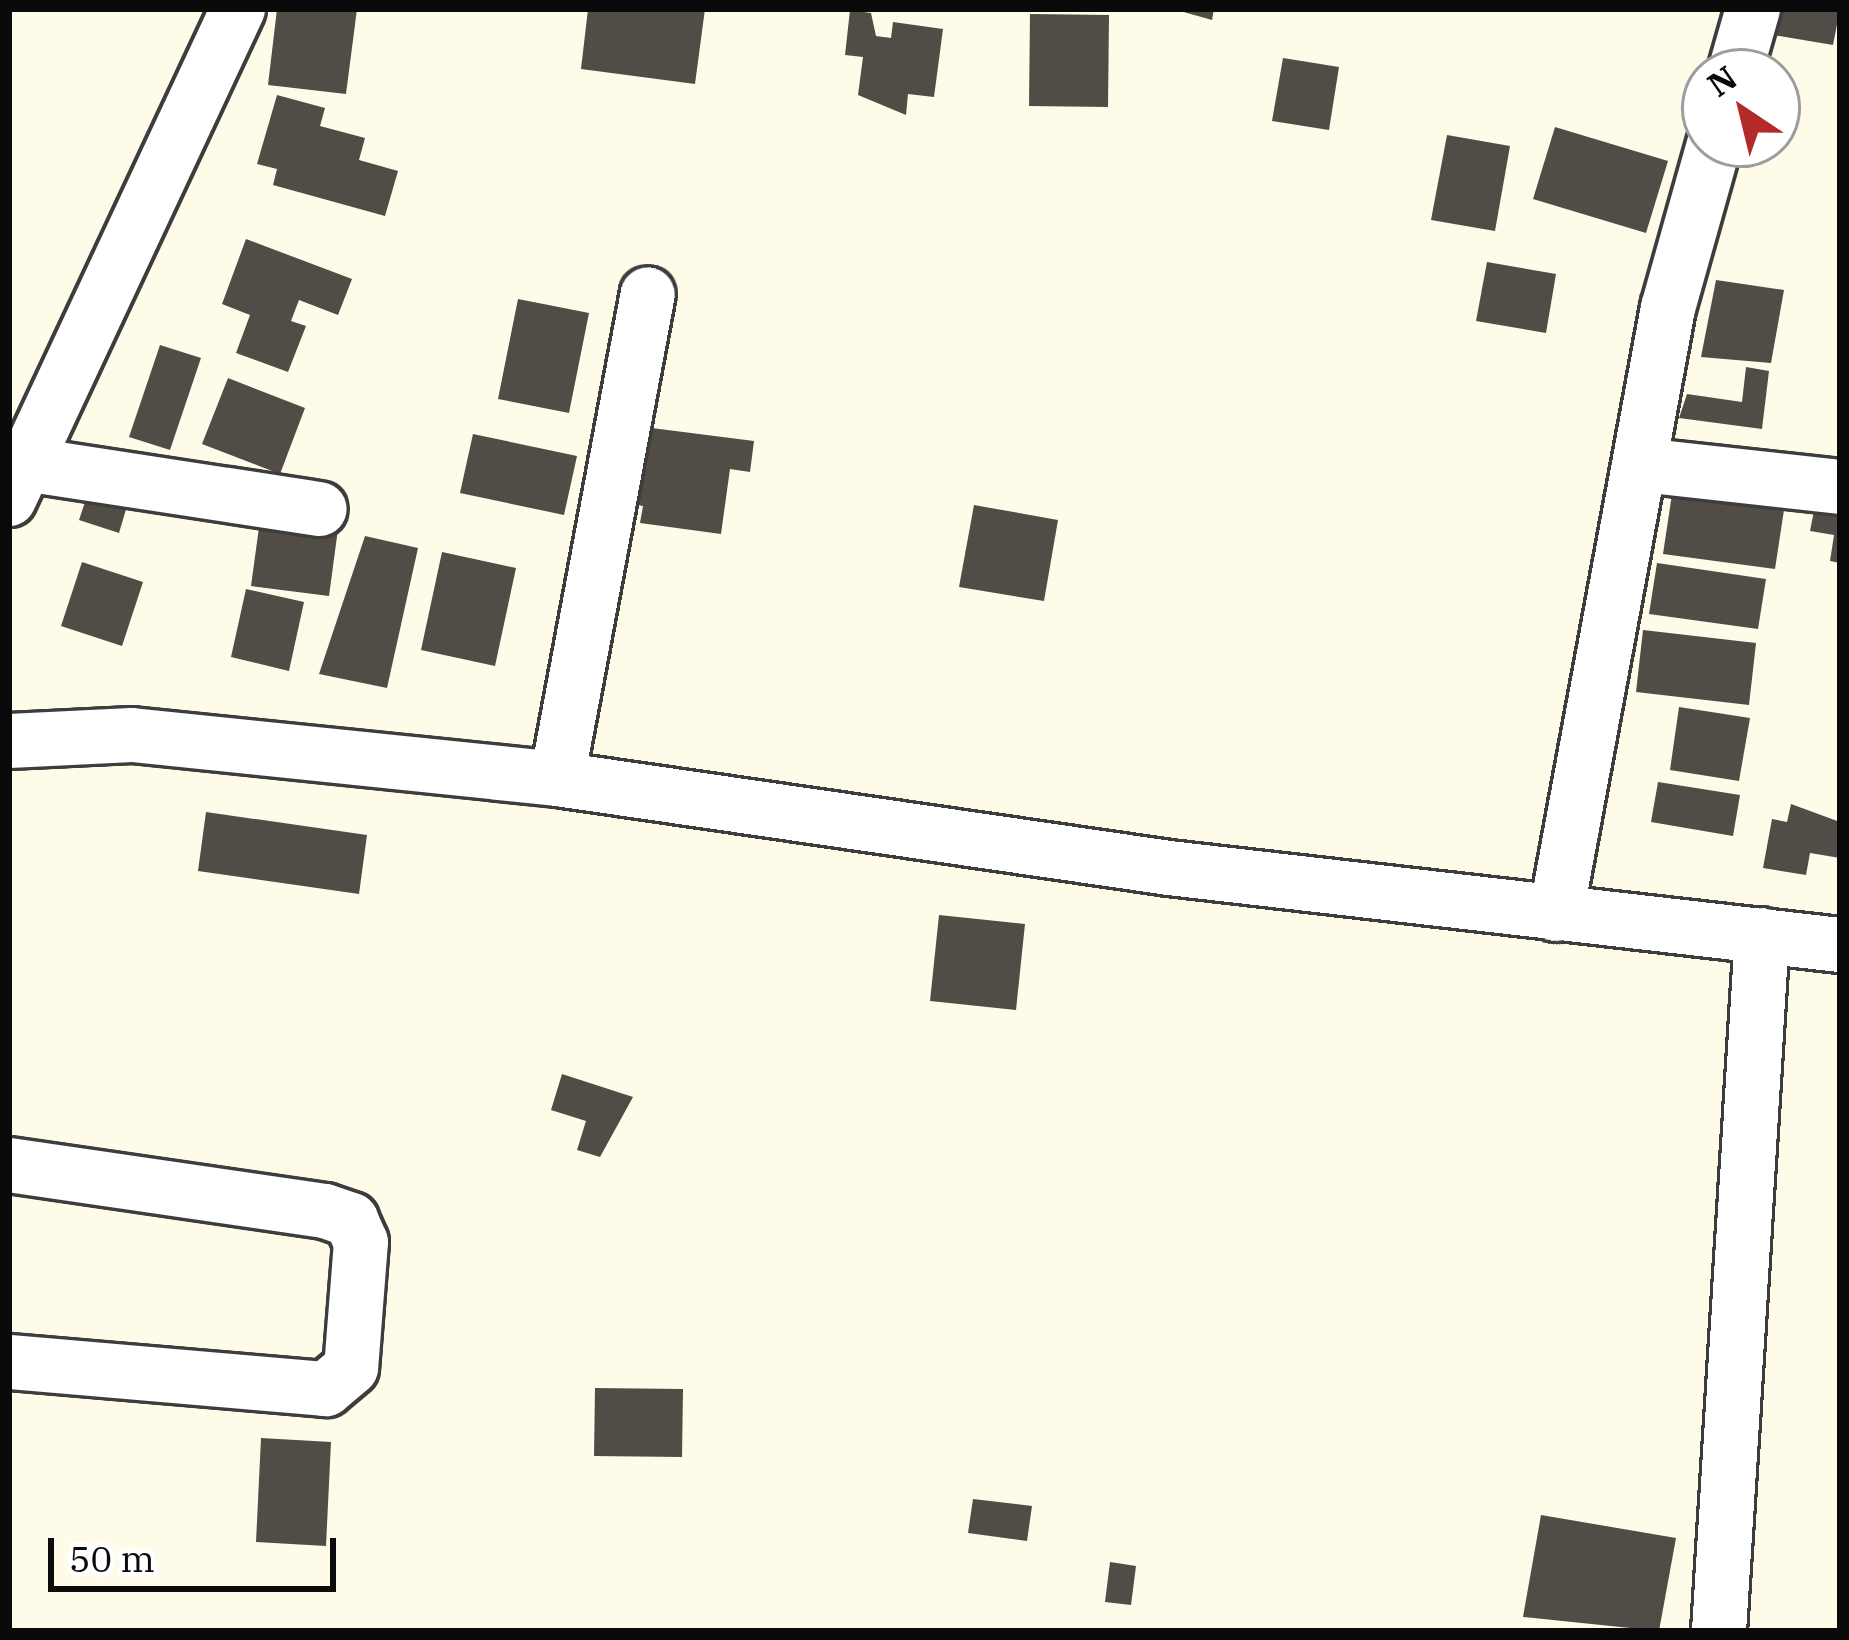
<!DOCTYPE html>
<html>
<head>
<meta charset="utf-8">
<style>
	body { margin:0 }
	#map { position:relative; width:1849px; height:1640px; overflow:hidden; background:#fefbe9; font-family:"IBM Plex Serif",serif }
	div>[style] { position:absolute }
	.building>* { inset:0; background:#524c47 }
	.roads { filter:drop-shadow(3px 0 #3d3d3d) drop-shadow(-3px 0 #3d3d3d) drop-shadow(0 3px #3d3d3d) drop-shadow(0 -3px #3d3d3d) }
	.minor>* { height:54px; margin:-27px; padding:0 27px; transform-origin:27px; border-radius:27px; background:#fff }
	span { translate:-50% -50%; white-space:nowrap; text-align:center; line-height:1.15; -webkit-text-stroke:12px #fff; paint-order:stroke }
	.frame { position:absolute; inset:0; border:12px solid #0a0a0a; pointer-events:none }
	.north { position:absolute; left:1681px; top:48px; width:120px; height:120px; box-sizing:border-box; background:#fff; border:3px solid #9d9d9d; border-radius:50%; rotate:325deg; font-size:33px; font-weight:700; line-height:48px; text-align:center; color:#0a0a0a }
	.north::after { content:''; display:block; margin:auto; width:42px; height:54px; background:#b32a2a; clip-path:polygon(50% 0,100% 100%,50% 72%,0 100%) }
	.scale { position:absolute; left:48px; top:1538px; width:288px; height:54px; box-sizing:border-box; border:6px solid #0a0a0a; border-top:0; padding-left:15px; font-size:36px; line-height:42px; white-space:nowrap; color:#0a0a0a; -webkit-text-stroke:9px #fff; paint-order:stroke }
</style>
</head>
<body>
<div id="map">
	<div class="building">
		<div style="clip-path:polygon(277px 9px,357px 9px,346px 94px,268px 85px)"></div>
		<div style="clip-path:polygon(588px 9px,705px 9px,695px 84px,581px 69px)"></div>
		<div style="clip-path:polygon(1173px 9px,1214px 9px,1212px 20px)"></div>
		<div style="clip-path:polygon(1778px 9px,1840px 9px,1833px 45px,1773px 35px)"></div>
		<div style="clip-path:polygon(850px 10px,871px 13px,876px 36px,891px 38px,893px 22px,943px 29px,934px 97px,908px 94px,906px 115px,858px 95px,863px 57px,845px 55px)"></div>
		<div style="clip-path:polygon(1030px 14px,1109px 15px,1108px 107px,1029px 106px)"></div>
		<div style="clip-path:polygon(1283px 58px,1339px 67px,1329px 130px,1272px 121px)"></div>
		<div style="clip-path:polygon(277px 95px,325px 108px,320px 126px,365px 138px,359px 160px,398px 171px,385px 216px,273px 185px,277px 169px,257px 164px)"></div>
		<div style="clip-path:polygon(1555px 127px,1668px 161px,1646px 233px,1533px 199px)"></div>
		<div style="clip-path:polygon(1447px 135px,1510px 146px,1495px 231px,1431px 220px)"></div>
		<div style="clip-path:polygon(246px 239px,352px 279px,338px 315px,299px 300px,291px 321px,306px 326px,288px 372px,236px 353px,250px 315px,222px 304px)"></div>
		<div style="clip-path:polygon(1487px 262px,1556px 274px,1546px 333px,1476px 321px)"></div>
		<div style="clip-path:polygon(1716px 280px,1784px 290px,1771px 363px,1701px 357px)"></div>
		<div style="clip-path:polygon(518px 299px,589px 313px,569px 413px,498px 399px)"></div>
		<div style="clip-path:polygon(160px 345px,201px 358px,170px 450px,129px 437px)"></div>
		<div style="clip-path:polygon(1746px 367px,1769px 371px,1762px 429px,1679px 418px,1687px 394px,1742px 402px)"></div>
		<div style="clip-path:polygon(228px 378px,305px 408px,280px 474px,202px 444px)"></div>
		<div style="clip-path:polygon(636px 426px,754px 441px,750px 472px,730px 469px,721px 534px,640px 523px,643px 506px,625px 503px)"></div>
		<div style="clip-path:polygon(473px 434px,577px 456px,564px 515px,460px 493px)"></div>
		<div style="clip-path:polygon(88px 493px,127px 506px,119px 533px,79px 520px)"></div>
		<div style="clip-path:polygon(1672px 494px,1784px 510px,1775px 569px,1663px 554px)"></div>
		<div style="clip-path:polygon(1817px 495px,1840px 499px,1840px 563px,1830px 561px,1834px 535px,1810px 531px)"></div>
		<div style="clip-path:polygon(974px 505px,1058px 520px,1044px 601px,959px 587px)"></div>
		<div style="clip-path:polygon(260px 520px,338px 529px,329px 596px,251px 586px)"></div>
		<div style="clip-path:polygon(365px 536px,418px 548px,387px 688px,319px 674px)"></div>
		<div style="clip-path:polygon(442px 552px,516px 568px,495px 666px,421px 650px)"></div>
		<div style="clip-path:polygon(82px 562px,143px 582px,122px 646px,61px 626px)"></div>
		<div style="clip-path:polygon(1657px 563px,1766px 579px,1758px 629px,1649px 614px)"></div>
		<div style="clip-path:polygon(246px 589px,304px 602px,289px 671px,231px 657px)"></div>
		<div style="clip-path:polygon(1643px 630px,1756px 643px,1749px 705px,1636px 692px)"></div>
		<div style="clip-path:polygon(1679px 707px,1750px 718px,1739px 781px,1670px 770px)"></div>
		<div style="clip-path:polygon(1658px 782px,1740px 795px,1733px 836px,1651px 822px)"></div>
		<div style="clip-path:polygon(1791px 804px,1840px 822px,1840px 858px,1810px 853px,1806px 875px,1763px 868px,1772px 819px,1787px 822px)"></div>
		<div style="clip-path:polygon(206px 812px,367px 835px,359px 894px,198px 871px)"></div>
		<div style="clip-path:polygon(939px 915px,1025px 924px,1016px 1010px,930px 1001px)"></div>
		<div style="clip-path:polygon(562px 1074px,633px 1097px,600px 1157px,577px 1150px,586px 1121px,551px 1110px)"></div>
		<div style="clip-path:polygon(595px 1388px,683px 1389px,682px 1457px,594px 1456px)"></div>
		<div style="clip-path:polygon(261px 1438px,331px 1442px,326px 1546px,256px 1542px)"></div>
		<div style="clip-path:polygon(973px 1499px,1032px 1506px,1027px 1541px,968px 1533px)"></div>
		<div style="clip-path:polygon(1541px 1515px,1676px 1538px,1659px 1631px,1523px 1617px)"></div>
		<div style="clip-path:polygon(1110px 1562px,1136px 1566px,1131px 1605px,1105px 1602px)"></div>
	</div>
	<div class="roads">
		<div class="minor">
			<div style="left:1735px;top:72px;width:66px;rotate:-74.1deg"></div>
			<div style="left:25px;top:464px;width:298px;rotate:8.7deg"></div>
			<div style="left:1641px;top:465px;width:200px;rotate:6.3deg"></div>
			<div style="left:9px;top:499px;width:541px;rotate:-64.95deg"></div>
			<div style="left:9px;top:741px;width:123px;rotate:-2.8deg"></div>
			<div style="left:132px;top:735px;width:427px;rotate:5.9deg"></div>
			<div style="left:557px;top:779px;width:618px;rotate:8.27deg"></div>
			<div style="left:1169px;top:868px;width:675px;rotate:6.55deg"></div>
			<div style="left:557px;top:779px;width:493px;rotate:-79.4deg"></div>
			<div style="left:1556px;top:914px;width:616px;rotate:-79.53deg"></div>
			<div style="left:1668px;top:308px;width:170px;rotate:-74.3deg"></div>
			<div style="left:9px;top:1165px;width:319px;rotate:8.3deg"></div>
			<div style="left:325px;top:1211px;width:28px;rotate:19deg"></div>
			<div style="left:351px;top:1220px;width:24px;rotate:66deg"></div>
			<div style="left:361px;top:1242px;width:126px;rotate:94.5deg"></div>
			<div style="left:351px;top:1368px;width:33px;rotate:140deg"></div>
			<div style="left:326px;top:1389px;width:318px;rotate:-175.1deg"></div>
			<div style="left:1719px;top:1631px;width:697px;rotate:-86.46deg"></div>
		</div>
	</div>
	<div class="frame"></div>
	<div class="north">N</div>
	<div class="scale">50 m</div>
</div>
</body>
</html>
